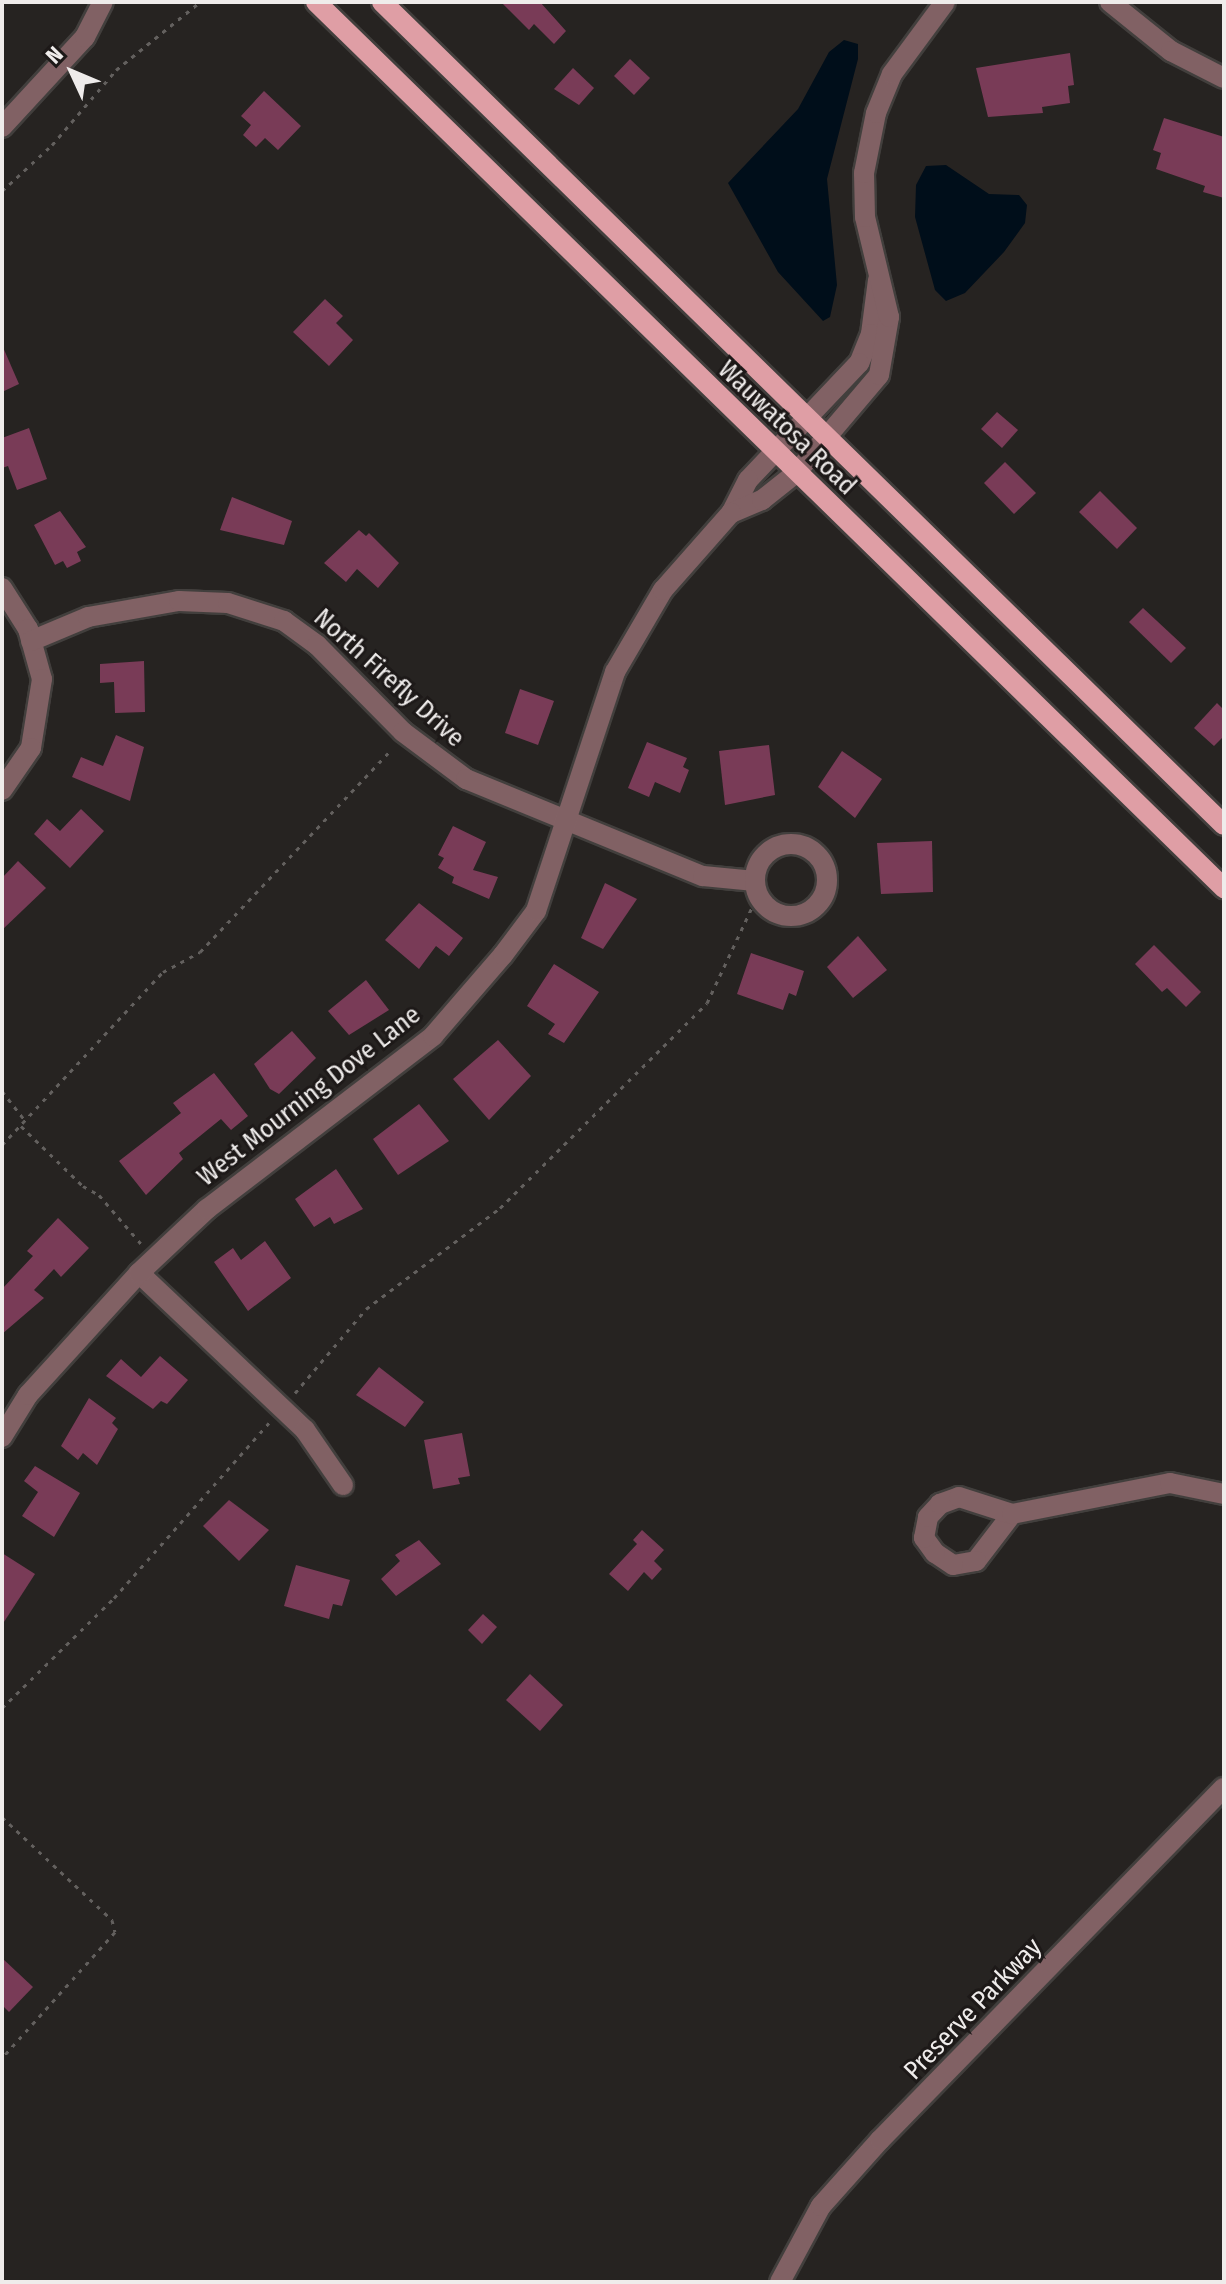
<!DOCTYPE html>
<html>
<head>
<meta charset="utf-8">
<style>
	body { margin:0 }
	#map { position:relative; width:1226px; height:2284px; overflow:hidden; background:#262321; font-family:"Fira Sans Condensed",sans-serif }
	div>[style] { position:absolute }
	.water>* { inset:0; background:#000e1a }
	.building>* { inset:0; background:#793b57 }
	.path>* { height:3px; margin-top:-1.5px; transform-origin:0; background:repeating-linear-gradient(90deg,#63605e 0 4px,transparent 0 10px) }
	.roads { filter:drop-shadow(2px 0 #423f3d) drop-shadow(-2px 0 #423f3d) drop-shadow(0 2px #423f3d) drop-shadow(0 -2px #423f3d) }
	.minor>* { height:20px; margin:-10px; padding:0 10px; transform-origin:10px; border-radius:10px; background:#816164 }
	.minor>.ring { margin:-10px; padding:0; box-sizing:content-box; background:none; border:20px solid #816164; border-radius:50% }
	.primary>* { height:20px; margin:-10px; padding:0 10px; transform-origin:10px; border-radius:10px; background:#df9ea5 }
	span { translate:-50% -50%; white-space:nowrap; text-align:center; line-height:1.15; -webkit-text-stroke:6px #1d1918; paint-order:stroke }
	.street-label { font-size:26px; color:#efeceb }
	.frame { position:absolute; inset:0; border:4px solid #efeceb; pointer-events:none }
	.north { position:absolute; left:32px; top:32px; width:80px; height:80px; -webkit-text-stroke:6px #1d1918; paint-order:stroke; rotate:314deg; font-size:22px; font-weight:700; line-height:32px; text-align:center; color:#efeceb }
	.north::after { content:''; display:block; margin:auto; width:28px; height:36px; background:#efeceb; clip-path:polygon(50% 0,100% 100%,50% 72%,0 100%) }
</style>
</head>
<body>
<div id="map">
	<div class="water">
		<div style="clip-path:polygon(844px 40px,858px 44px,858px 59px,827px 179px,837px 285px,830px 317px,823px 321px,778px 272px,728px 183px,798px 109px,829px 52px)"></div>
		<div style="clip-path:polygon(946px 165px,989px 194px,1019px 195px,1027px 205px,1025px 223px,1004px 252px,965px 293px,946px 301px,935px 290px,915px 217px,916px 185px,926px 166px)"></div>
	</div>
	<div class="building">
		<div style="clip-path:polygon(501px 2px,540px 2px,566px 31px,554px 44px,534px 24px,529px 30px)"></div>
		<div style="clip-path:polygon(1070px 53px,1074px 85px,1068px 86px,1070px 103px,1042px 107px,1043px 113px,988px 117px,976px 68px)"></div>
		<div style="clip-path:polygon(630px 59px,650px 78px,634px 95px,614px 76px)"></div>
		<div style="clip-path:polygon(573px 68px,594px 88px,579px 105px,554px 89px)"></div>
		<div style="clip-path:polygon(264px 91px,301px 126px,278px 150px,265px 138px,256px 147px,243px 135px,251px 125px,241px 116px)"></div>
		<div style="clip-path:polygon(1164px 118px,1224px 137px,1224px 198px,1203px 192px,1205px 186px,1156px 169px,1161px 153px,1153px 150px)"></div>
		<div style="clip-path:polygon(325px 299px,343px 316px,336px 323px,353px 340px,329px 366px,293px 332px)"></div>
		<div style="clip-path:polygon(2px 345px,19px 384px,2px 392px)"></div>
		<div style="clip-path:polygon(997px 412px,1018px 430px,1002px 448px,981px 429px)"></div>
		<div style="clip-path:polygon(29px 428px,47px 479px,17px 490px,8px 466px,2px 468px,2px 438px)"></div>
		<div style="clip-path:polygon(1005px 462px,1036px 493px,1014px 514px,984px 483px)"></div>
		<div style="clip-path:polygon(1100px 491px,1137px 528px,1117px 549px,1079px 512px)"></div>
		<div style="clip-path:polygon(232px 497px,292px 521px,284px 545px,220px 530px)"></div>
		<div style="clip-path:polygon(60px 511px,86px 547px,77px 552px,81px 561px,67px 568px,63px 561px,55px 565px,34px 525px)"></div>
		<div style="clip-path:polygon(359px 530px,366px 536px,369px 533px,399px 563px,378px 588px,357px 569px,346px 582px,324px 563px)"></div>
		<div style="clip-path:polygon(1143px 608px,1186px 648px,1171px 663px,1129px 622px)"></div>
		<div style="clip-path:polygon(144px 661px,145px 712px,115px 713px,114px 682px,100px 683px,100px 664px)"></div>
		<div style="clip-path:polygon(520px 689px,554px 701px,538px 745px,505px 733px)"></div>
		<div style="clip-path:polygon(1217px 703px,1224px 710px,1224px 736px,1214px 746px,1194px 728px)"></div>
		<div style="clip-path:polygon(116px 735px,144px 747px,130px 801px,72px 777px,81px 757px,103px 766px)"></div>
		<div style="clip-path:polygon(647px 742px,687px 758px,683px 767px,689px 770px,680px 793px,655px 782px,649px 797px,628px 788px)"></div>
		<div style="clip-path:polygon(769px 745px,775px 795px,725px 805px,719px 751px)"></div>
		<div style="clip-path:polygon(842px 751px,882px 779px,855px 818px,818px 787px)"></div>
		<div style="clip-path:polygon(81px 809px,104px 831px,70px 868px,34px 834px,47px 819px,60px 831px)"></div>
		<div style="clip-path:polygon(453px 826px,486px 842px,473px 870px,498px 877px,489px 899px,452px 883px,454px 877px,438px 868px,444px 858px,438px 855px)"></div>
		<div style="clip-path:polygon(932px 841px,933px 892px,881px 894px,877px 843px)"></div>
		<div style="clip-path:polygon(18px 861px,46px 888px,2px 930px,2px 878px)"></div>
		<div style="clip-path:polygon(605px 883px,637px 899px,603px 949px,581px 938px)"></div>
		<div style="clip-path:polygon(419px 903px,463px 938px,449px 956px,436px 946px,419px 969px,385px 940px)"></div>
		<div style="clip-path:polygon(858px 936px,887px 970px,853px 998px,827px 967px)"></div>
		<div style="clip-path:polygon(1154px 945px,1201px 992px,1186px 1007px,1167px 988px,1162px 992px,1135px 964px)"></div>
		<div style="clip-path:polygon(751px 953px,804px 971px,796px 996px,789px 993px,783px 1010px,737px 994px)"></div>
		<div style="clip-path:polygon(554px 964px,599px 992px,564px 1043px,548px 1034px,555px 1024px,527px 1006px)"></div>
		<div style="clip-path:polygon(366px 980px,389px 1010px,349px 1035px,328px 1011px)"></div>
		<div style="clip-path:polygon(292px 1031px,316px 1058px,279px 1094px,270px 1089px,254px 1064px)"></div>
		<div style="clip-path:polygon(498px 1040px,531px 1076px,489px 1120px,453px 1079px)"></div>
		<div style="clip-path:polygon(214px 1073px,248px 1116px,231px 1130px,221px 1119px,179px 1153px,183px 1159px,146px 1195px,119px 1161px,181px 1113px,173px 1103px)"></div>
		<div style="clip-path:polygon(419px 1104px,449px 1141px,398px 1175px,373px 1139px)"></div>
		<div style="clip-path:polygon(336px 1169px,363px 1209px,334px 1224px,330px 1217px,314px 1227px,295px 1199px)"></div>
		<div style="clip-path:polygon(58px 1218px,89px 1248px,61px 1277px,54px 1269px,34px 1290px,44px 1298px,2px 1334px,2px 1289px,33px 1256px,27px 1251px)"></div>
		<div style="clip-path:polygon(265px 1241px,291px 1278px,248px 1311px,214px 1262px,233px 1248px,241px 1260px)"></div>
		<div style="clip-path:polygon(160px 1356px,188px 1380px,167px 1404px,161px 1401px,153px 1409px,106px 1376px,121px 1359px,141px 1377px)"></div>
		<div style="clip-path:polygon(379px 1367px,424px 1402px,405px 1427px,356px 1395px)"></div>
		<div style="clip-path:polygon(89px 1398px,116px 1418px,112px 1423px,118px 1429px,97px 1465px,83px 1453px,78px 1460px,61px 1446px)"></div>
		<div style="clip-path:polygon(462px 1433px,470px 1476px,458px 1478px,460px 1484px,433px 1489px,424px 1440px)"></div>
		<div style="clip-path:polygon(35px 1466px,80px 1493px,54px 1537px,22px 1516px,38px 1492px,24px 1481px)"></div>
		<div style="clip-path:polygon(229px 1500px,269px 1530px,239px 1561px,203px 1526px)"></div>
		<div style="clip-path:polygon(642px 1530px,664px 1550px,654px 1561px,662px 1569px,652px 1580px,644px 1572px,628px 1591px,609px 1574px,637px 1544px,633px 1540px)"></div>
		<div style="clip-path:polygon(419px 1540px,441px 1564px,396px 1596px,381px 1579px,400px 1561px,395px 1555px)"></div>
		<div style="clip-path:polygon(2px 1553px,35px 1574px,2px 1625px)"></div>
		<div style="clip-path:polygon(296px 1565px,350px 1580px,342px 1606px,333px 1604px,329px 1619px,284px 1606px)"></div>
		<div style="clip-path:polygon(483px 1614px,497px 1627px,482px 1644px,468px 1630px)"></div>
		<div style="clip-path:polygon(530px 1674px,563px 1705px,540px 1731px,506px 1700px)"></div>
		<div style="clip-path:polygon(2px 1958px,33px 1987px,9px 2012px,2px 2005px)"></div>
	</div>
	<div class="path">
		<div style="left:2px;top:191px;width:68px;rotate:-42.6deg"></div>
		<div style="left:52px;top:145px;width:99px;rotate:-49.5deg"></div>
		<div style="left:116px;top:70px;width:108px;rotate:-39deg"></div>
		<div style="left:2px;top:1091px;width:36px;rotate:52deg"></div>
		<div style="left:21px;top:1126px;width:86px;rotate:44.1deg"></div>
		<div style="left:83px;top:1186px;width:18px;rotate:29deg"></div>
		<div style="left:99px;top:1195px;width:67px;rotate:49.2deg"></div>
		<div style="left:2px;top:1145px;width:236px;rotate:-47.1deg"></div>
		<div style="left:163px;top:972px;width:42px;rotate:-28.4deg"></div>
		<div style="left:200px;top:952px;width:279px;rotate:-46.6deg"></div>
		<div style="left:295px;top:1393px;width:110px;rotate:-49.8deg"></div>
		<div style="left:366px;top:1309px;width:168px;rotate:-37deg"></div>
		<div style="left:500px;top:1208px;width:291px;rotate:-44.7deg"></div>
		<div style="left:707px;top:1003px;width:115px;rotate:-64.8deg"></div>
		<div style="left:2px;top:1708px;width:157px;rotate:-44.5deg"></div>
		<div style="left:114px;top:1598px;width:234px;rotate:-48.5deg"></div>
		<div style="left:2px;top:1817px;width:151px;rotate:43.1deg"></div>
		<div style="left:112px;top:1920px;width:12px;rotate:76deg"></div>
		<div style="left:115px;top:1932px;width:169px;rotate:131.9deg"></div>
	</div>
	<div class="roads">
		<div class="minor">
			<div style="left:1110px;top:2px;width:78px;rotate:38.8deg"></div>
			<div style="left:1171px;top:51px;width:59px;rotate:27deg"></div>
			<div style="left:2px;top:127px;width:122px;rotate:-47.3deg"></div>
			<div style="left:85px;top:37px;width:39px;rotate:-63deg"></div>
			<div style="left:878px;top:280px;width:54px;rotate:97.4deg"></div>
			<div style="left:871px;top:334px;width:31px;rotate:112deg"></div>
			<div style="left:859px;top:363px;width:161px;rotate:133.5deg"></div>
			<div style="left:748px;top:480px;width:37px;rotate:117deg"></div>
			<div style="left:731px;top:513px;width:34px;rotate:-23deg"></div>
			<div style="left:762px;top:500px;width:43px;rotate:-38.5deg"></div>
			<div style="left:796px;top:473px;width:128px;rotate:-49.7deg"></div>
			<div style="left:879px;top:375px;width:59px;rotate:-80.2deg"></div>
			<div style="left:889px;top:317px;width:103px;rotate:-103.5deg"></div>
			<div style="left:865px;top:217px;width:44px;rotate:-91.3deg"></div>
			<div style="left:864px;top:173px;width:61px;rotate:-78.7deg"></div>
			<div style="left:876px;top:113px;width:42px;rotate:-67.7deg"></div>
			<div style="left:892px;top:74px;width:89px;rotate:-53.6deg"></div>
			<div style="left:2px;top:588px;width:49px;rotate:57.6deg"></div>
			<div style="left:28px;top:629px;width:52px;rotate:74.4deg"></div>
			<div style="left:42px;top:679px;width:70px;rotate:99.1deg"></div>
			<div style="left:31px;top:748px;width:51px;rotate:124.6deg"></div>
			<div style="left:31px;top:641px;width:62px;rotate:-22.8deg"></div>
			<div style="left:88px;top:617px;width:92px;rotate:-10deg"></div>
			<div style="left:179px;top:601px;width:49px;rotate:2.3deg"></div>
			<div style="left:228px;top:603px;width:59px;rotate:17.8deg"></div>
			<div style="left:284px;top:621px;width:41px;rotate:36deg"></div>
			<div style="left:317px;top:645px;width:122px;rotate:45.3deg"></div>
			<div style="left:403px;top:732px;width:79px;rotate:36.7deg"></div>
			<div style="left:466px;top:779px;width:256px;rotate:22.3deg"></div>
			<div style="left:703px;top:876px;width:52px;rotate:5.5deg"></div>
			<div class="ring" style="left:755px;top:844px;width:52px;height:52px"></div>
			<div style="left:139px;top:1273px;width:228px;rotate:43.4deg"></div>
			<div style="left:305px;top:1430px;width:67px;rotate:55.4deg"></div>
			<div style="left:2px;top:1437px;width:49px;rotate:-58.2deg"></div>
			<div style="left:28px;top:1395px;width:165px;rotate:-47.7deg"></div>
			<div style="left:139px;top:1273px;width:93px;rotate:-43.3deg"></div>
			<div style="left:207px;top:1209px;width:285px;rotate:-37.4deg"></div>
			<div style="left:433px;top:1036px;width:107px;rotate:-49.2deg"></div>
			<div style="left:503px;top:955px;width:55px;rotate:-53.1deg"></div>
			<div style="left:536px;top:911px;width:252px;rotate:-71.7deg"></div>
			<div style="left:615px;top:672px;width:95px;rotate:-59.7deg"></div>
			<div style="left:663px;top:590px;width:103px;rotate:-48.6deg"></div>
			<div style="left:1012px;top:1514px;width:59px;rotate:127.5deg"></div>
			<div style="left:976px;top:1561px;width:23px;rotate:170deg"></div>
			<div style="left:953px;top:1565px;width:22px;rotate:-146deg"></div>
			<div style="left:935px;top:1553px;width:19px;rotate:-126deg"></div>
			<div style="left:924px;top:1538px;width:21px;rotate:-79deg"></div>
			<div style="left:928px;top:1517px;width:18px;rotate:-47deg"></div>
			<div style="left:940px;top:1504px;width:20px;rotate:-20deg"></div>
			<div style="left:959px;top:1497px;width:56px;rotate:17.8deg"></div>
			<div style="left:1012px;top:1514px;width:161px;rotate:-11.1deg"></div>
			<div style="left:1170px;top:1483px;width:55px;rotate:11.5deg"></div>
			<div style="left:780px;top:2282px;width:86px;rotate:-61.7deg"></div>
			<div style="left:821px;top:2206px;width:89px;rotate:-48.2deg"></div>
			<div style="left:880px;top:2140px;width:492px;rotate:-45.7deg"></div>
		</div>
		<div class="primary">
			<div style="left:316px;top:2px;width:1269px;rotate:44.3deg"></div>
			<div style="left:382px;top:2px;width:1177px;rotate:44.35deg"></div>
		</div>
	</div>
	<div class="street-label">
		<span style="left:787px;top:428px;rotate:44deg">Wauwatosa Road</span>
		<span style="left:389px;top:678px;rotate:42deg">North Firefly Drive</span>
		<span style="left:309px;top:1096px;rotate:-38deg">West Mourning Dove Lane</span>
		<span style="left:973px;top:2009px;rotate:-46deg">Preserve Parkway</span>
	</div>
	<div class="frame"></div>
	<div class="north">N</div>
</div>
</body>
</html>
